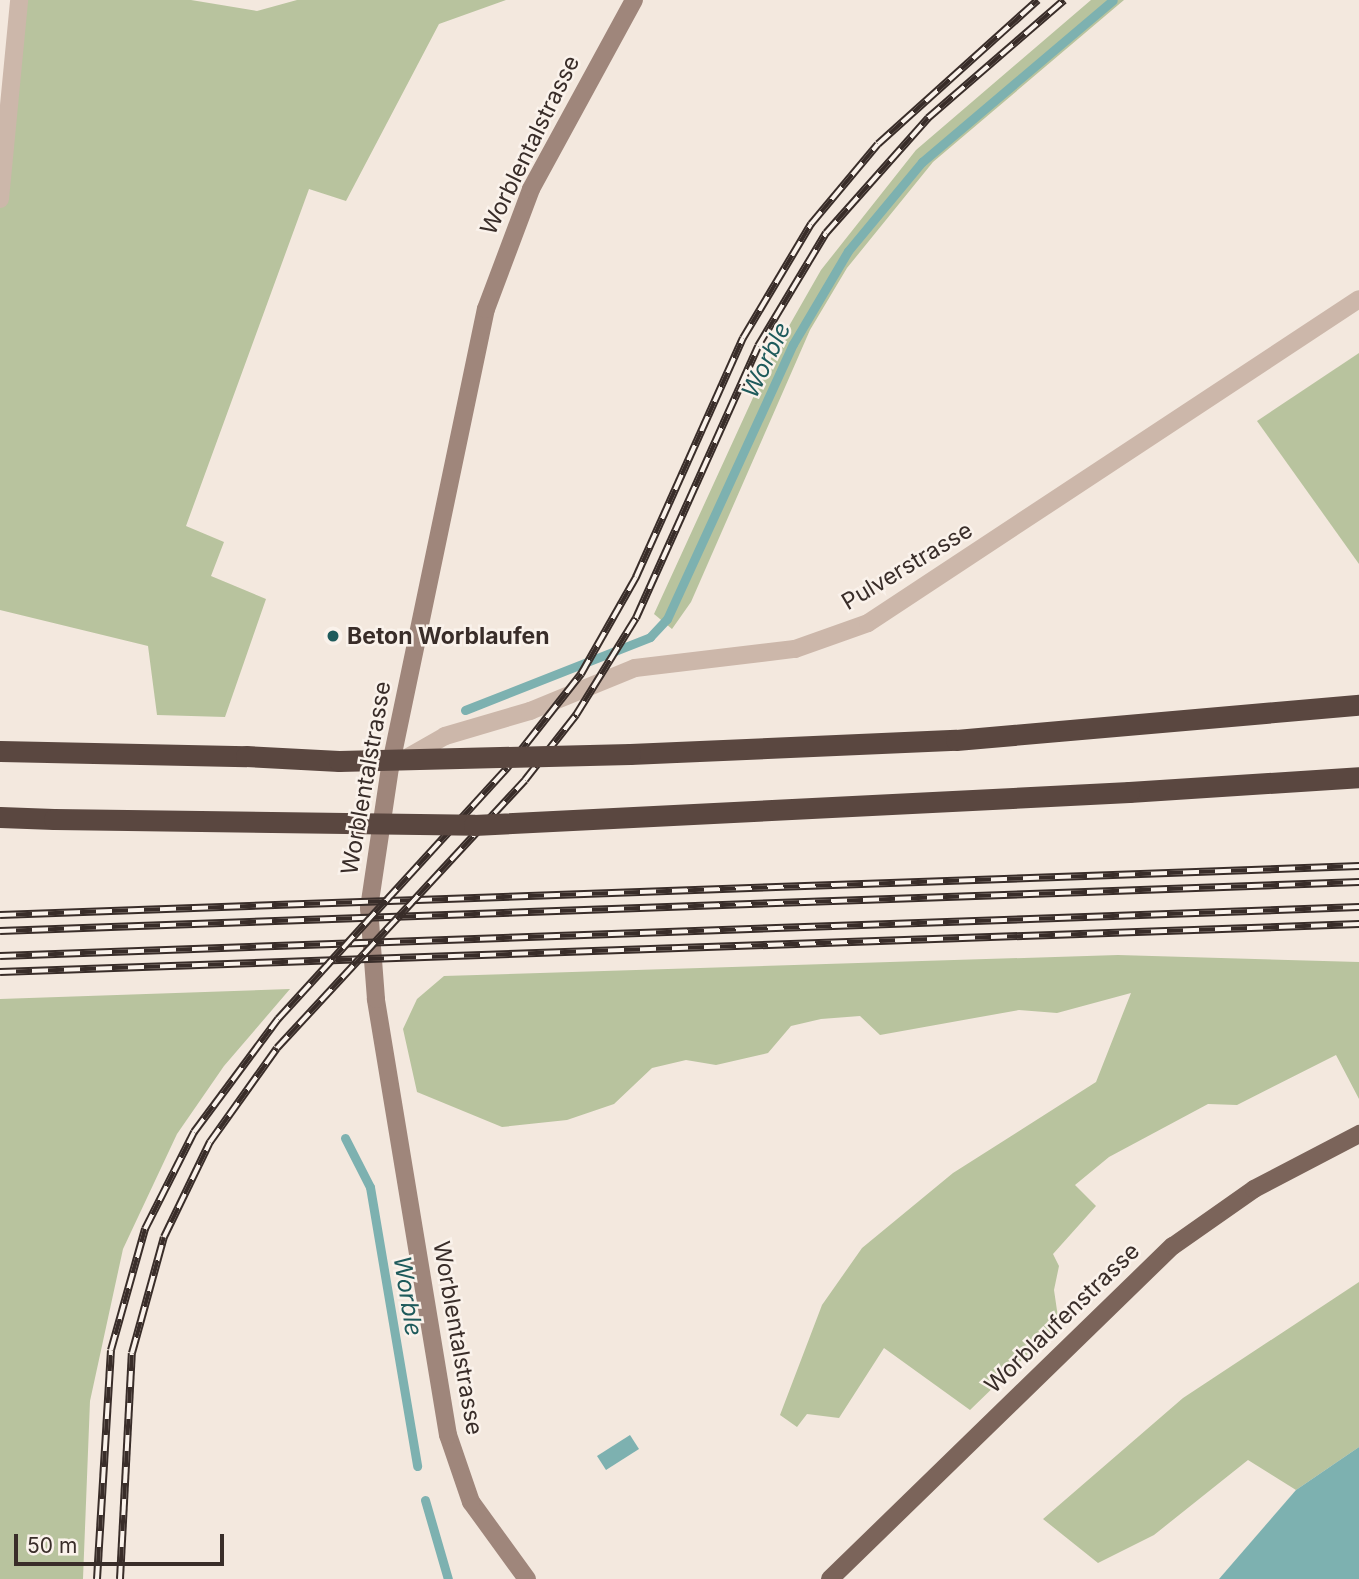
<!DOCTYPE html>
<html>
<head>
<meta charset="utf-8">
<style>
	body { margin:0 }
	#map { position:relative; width:1359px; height:1579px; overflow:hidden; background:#f3e8de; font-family:Inter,sans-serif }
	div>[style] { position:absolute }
	.green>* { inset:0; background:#b8c39e }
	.water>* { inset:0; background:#7db1b0 }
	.stream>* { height:9px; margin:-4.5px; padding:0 4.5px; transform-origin:4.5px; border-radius:4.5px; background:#7db1b0 }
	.minor>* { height:18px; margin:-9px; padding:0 9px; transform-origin:9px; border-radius:9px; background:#ccb7aa }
	.secondary>* { height:18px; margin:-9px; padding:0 9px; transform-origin:9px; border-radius:9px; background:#9f867b }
	.primary>* { height:18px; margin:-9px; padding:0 9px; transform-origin:9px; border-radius:9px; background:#7b645a }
	.motorway>* { height:21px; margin:-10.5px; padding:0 10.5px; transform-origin:10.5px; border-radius:10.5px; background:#5a4740 }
	.rail>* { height:8px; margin-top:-4px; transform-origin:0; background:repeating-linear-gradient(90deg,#faf2eb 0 16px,#392d29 0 32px); box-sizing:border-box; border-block:2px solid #392d29 }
	.motorway-bridge>* { height:21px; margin:-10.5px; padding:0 10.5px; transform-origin:10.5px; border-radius:10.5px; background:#5a4740 }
	.dots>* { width:19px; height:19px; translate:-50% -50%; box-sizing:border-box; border:4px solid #faf2eb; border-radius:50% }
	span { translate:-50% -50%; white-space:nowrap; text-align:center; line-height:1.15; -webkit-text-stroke:5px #faf2eb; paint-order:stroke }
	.street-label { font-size:23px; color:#392d29 }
	.poi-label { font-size:23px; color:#392d29; font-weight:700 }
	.left { translate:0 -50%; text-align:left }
	.water-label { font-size:24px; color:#1e5a5b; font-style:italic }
	.scale { position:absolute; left:14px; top:1534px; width:210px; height:32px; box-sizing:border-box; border:4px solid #392d29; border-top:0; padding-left:9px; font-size:21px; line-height:24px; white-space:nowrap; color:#392d29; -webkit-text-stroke:5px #faf2eb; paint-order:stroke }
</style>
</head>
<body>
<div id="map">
	<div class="green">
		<div style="clip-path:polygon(19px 0,191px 0,257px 11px,297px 0,506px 0,439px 24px,346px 201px,309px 189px,186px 526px,224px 542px,211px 576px,266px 599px,225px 717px,157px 715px,148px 646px,0 610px,0 199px)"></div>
		<div style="clip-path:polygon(1091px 0,1124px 0,933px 162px,847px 268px,810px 330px,691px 602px,672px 629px,654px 614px,773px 354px,821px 270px,916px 150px)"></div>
		<div style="clip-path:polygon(1359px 353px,1359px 564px,1257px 421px)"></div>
		<div style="clip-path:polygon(1118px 955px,1359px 962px,1359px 1099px,1336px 1055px,1237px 1105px,1208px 1104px,1109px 1157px,1075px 1185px,1096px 1206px,1053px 1254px,1059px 1266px,1054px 1290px,1059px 1324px,970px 1410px,884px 1348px,839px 1418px,807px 1414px,797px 1427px,780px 1415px,822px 1305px,862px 1248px,953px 1173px,1096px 1082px,1131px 993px,1057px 1013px,1019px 1010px,880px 1035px,860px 1016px,821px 1019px,791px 1026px,768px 1053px,716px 1065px,686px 1060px,652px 1068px,614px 1104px,567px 1120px,502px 1127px,417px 1092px,403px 1029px,417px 999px,444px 976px)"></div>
		<div style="clip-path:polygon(290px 989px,224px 1066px,177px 1134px,123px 1249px,90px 1401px,83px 1579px,0 1579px,0 999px)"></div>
		<div style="clip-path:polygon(1359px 1282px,1359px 1447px,1296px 1490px,1248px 1460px,1154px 1535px,1098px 1563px,1043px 1519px,1183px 1398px)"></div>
	</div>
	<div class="water">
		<div style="clip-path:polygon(630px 1435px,639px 1449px,606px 1470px,597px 1456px)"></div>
		<div style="clip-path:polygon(1359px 1447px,1359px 1579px,1219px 1579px,1296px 1490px)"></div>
	</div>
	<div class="stream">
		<div style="left:465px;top:710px;width:199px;rotate:-21.5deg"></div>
		<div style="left:650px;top:637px;width:25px;rotate:-47deg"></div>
		<div style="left:667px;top:619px;width:302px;rotate:-65.4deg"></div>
		<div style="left:793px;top:344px;width:108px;rotate:-59.4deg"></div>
		<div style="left:848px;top:251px;width:116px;rotate:-50.3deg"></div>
		<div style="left:922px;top:162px;width:250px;rotate:-40.3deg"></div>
		<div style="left:345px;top:1138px;width:55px;rotate:63deg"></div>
		<div style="left:370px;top:1187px;width:283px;rotate:80.4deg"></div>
		<div style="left:425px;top:1500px;width:82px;rotate:73.8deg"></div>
	</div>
	<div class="minor">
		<div style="left:0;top:199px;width:200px;rotate:-84.5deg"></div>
		<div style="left:403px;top:760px;width:48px;rotate:-29.7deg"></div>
		<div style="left:445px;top:736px;width:89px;rotate:-16.4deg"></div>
		<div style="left:530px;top:711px;width:113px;rotate:-22.3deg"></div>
		<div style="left:635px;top:668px;width:161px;rotate:-6.8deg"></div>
		<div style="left:795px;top:649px;width:77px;rotate:-19.6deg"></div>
		<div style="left:868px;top:623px;width:588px;rotate:-33.42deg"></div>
	</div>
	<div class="secondary">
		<div style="left:527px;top:1579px;width:95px;rotate:-126deg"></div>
		<div style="left:471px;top:1502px;width:71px;rotate:-108.9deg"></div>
		<div style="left:448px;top:1435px;width:442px;rotate:-99.4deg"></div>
		<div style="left:376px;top:999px;width:91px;rotate:-94.4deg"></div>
		<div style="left:369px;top:908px;width:142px;rotate:-81.5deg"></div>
		<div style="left:390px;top:768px;width:469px;rotate:-78.2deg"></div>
		<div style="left:486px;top:309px;width:128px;rotate:-69.4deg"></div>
		<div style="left:531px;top:189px;width:215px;rotate:-61.4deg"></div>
	</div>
	<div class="primary">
		<div style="left:830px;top:1579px;width:478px;rotate:-44.2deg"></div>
		<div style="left:1173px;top:1246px;width:99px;rotate:-35.1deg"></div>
		<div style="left:1254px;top:1189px;width:119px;rotate:-27.6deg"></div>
	</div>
	<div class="motorway">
		<div style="left:0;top:751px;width:246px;rotate:1.2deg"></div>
		<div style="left:630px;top:754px;width:326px;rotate:-2.5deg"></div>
		<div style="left:956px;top:740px;width:405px;rotate:-5deg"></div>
		<div style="left:1129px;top:792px;width:230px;rotate:-3.7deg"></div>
		<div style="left:0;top:817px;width:54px;rotate:2.1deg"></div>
	</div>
	<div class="rail">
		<div style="left:0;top:915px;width:1360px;rotate:-2.06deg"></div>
		<div style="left:0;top:931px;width:1360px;rotate:-2.06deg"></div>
		<div style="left:0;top:956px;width:1360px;rotate:-2.06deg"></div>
		<div style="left:0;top:972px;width:1360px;rotate:-2.02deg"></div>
		<div style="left:97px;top:1579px;width:229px;rotate:-86.5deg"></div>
		<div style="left:111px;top:1350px;width:126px;rotate:-74.3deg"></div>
		<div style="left:145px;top:1229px;width:109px;rotate:-63.2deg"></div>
		<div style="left:194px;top:1132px;width:141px;rotate:-53.4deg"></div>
		<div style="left:278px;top:1019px;width:340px;rotate:-47.6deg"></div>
		<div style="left:507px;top:768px;width:120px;rotate:-51.8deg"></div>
		<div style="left:581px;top:674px;width:112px;rotate:-60.4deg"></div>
		<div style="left:636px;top:577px;width:262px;rotate:-65.9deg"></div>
		<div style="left:743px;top:338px;width:133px;rotate:-59.2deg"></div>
		<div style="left:811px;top:224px;width:104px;rotate:-50.1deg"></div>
		<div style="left:878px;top:144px;width:215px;rotate:-42deg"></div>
		<div style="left:120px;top:1579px;width:226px;rotate:-87deg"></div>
		<div style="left:132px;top:1353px;width:120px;rotate:-74.6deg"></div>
		<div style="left:164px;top:1237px;width:106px;rotate:-64.2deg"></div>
		<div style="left:210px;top:1142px;width:115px;rotate:-54.5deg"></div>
		<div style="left:277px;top:1048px;width:365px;rotate:-47.2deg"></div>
		<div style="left:525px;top:780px;width:83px;rotate:-51.9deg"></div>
		<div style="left:576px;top:715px;width:114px;rotate:-58.3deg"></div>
		<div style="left:636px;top:618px;width:298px;rotate:-65.8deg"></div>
		<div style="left:758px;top:346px;width:132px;rotate:-59deg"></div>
		<div style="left:826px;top:233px;width:154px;rotate:-48.4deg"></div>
		<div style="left:928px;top:118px;width:180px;rotate:-40.9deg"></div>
	</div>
	<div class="motorway-bridge">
		<div style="left:246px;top:756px;width:93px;rotate:3.1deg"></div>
		<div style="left:339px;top:761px;width:291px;rotate:-1.4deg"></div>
		<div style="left:54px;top:819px;width:420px;rotate:0.8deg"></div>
		<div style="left:474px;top:825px;width:656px;rotate:-2.88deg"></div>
	</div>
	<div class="dots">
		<div style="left:333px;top:636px;background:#1e5a5b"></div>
	</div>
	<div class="street-label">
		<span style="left:530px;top:145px;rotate:-64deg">Worblentalstrasse</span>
		<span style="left:907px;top:566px;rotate:-31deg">Pulverstrasse</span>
		<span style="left:366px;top:778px;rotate:-80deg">Worblentalstrasse</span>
		<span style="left:1062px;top:1318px;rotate:-44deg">Worblaufenstrasse</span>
		<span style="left:458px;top:1338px;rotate:80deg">Worblentalstrasse</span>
	</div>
	<div class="poi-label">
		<span class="left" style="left:347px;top:636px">Beton Worblaufen</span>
	</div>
	<div class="water-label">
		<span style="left:766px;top:360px;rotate:-64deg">Worble</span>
		<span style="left:408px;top:1296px;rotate:81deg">Worble</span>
	</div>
	<div class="scale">50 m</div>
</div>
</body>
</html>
